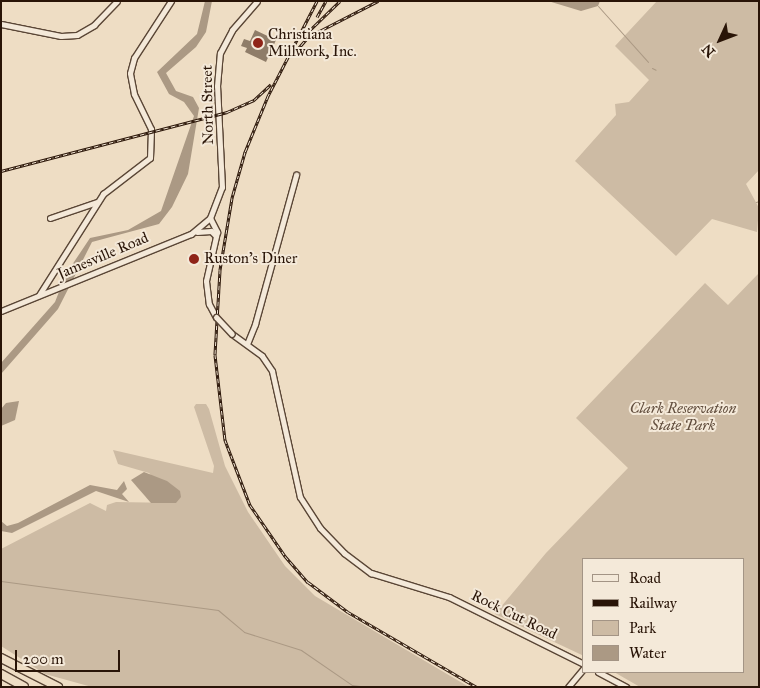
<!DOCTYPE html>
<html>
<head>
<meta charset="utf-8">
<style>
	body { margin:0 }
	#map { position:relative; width:760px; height:688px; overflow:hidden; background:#eeddc4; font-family:"IM FELL Great Primer",serif }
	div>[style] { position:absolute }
	.green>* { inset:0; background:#cdbba4 }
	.water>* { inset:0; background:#ab9984 }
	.stream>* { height:1px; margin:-0.5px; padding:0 0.5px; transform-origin:0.5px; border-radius:0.5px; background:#ab9984 }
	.building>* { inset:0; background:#8f7d69 }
	.roads { filter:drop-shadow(1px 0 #5a4636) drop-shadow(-1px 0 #5a4636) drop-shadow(0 1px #5a4636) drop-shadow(0 -1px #5a4636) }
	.minor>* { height:5px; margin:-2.5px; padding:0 2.5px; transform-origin:2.5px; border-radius:2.5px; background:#f4e9d9 }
	.highway>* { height:8px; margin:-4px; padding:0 4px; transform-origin:4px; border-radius:4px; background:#eeddc4 }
	.rail>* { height:3px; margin-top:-1.5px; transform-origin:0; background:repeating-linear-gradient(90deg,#f4e9d9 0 4px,#291407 0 8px); box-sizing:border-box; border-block:1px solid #291407 }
	.bridges { filter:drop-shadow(1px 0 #5a4636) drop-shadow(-1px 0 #5a4636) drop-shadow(0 1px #5a4636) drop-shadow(0 -1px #5a4636) }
	.minor-bridge>* { height:5px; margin:-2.5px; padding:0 2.5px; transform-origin:2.5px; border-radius:2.5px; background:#f4e9d9 }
	.dots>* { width:14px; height:14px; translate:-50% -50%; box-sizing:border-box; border:2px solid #f4e9d9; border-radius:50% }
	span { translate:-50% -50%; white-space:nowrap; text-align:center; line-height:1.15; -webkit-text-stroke:4px #f4e9d9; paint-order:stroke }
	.poi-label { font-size:15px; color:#291407 }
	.left { translate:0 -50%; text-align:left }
	.street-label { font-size:15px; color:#291407 }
	.park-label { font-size:15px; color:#624e3e; font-style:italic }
	.frame { position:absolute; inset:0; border:2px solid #291407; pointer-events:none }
	.legend { position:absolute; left:582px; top:558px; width:162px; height:115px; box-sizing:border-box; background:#f4e9d9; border:1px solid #a39485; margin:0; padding:6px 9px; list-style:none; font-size:15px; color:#291407 }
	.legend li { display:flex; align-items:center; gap:10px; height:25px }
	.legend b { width:25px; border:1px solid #a39485 }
	.north { position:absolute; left:695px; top:15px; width:50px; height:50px; -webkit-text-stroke:4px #f4e9d9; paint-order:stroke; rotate:227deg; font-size:14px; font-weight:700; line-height:20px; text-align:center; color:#291407 }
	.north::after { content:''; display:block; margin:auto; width:18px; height:22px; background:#291407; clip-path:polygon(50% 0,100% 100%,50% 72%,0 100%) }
	.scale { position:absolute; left:15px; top:650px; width:105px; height:22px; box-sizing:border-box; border:2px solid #291407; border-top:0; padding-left:6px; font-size:15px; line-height:18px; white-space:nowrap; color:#291407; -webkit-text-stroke:4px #f4e9d9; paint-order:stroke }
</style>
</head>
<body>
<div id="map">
	<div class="green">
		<div style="clip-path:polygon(657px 1px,759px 1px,759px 170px,746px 184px,759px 208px,757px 232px,712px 219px,676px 256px,575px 161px,616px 115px,615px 104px,629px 102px,649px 80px,615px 46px)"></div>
		<div style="clip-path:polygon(759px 273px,759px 687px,640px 687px,614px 672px,744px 672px,744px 559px,584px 559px,584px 656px,495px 614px,546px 553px,628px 468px,576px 418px,705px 283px,728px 305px)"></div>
		<div style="clip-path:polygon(196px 404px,206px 404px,209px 409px,225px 466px,248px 512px,285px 566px,315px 596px,469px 687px,92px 687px,45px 674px,1px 646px,1px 549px,90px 503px,106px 511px,107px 505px,116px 502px,176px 503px,149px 473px,118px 464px,113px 450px,213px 473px,214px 466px,194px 407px)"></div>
	</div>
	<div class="water">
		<div style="clip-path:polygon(205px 1px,212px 1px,206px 32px,196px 47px,166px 73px,176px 91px,193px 97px,199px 108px,188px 174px,172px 207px,159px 224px,92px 242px,58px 309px,1px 374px,1px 363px,55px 302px,66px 274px,90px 238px,128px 230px,161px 211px,194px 116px,184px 102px,169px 94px,157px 72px,197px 34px)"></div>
		<div style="clip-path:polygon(548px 1px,600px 1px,598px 6px,581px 11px)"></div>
		<div style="clip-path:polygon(19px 401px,15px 420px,1px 426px,1px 409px,6px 403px)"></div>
		<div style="clip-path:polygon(144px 472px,167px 481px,180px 491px,181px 497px,176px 503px,151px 503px,131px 480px)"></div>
		<div style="clip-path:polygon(124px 481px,127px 489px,122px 494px,129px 502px,96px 491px,12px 533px,1px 531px,1px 521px,7px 526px,18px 523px,90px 485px,117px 490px)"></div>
	</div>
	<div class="stream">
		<div style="left:598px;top:6px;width:75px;rotate:48.2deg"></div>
		<div style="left:652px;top:68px;width:4px;rotate:27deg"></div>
		<div style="left:756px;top:202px;width:3px;rotate:-18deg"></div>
		<div style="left:1px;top:581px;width:219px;rotate:7.6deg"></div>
		<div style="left:218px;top:610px;width:34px;rotate:40deg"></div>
		<div style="left:244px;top:632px;width:60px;rotate:17.5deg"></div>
		<div style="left:301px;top:650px;width:62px;rotate:34.5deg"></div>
		<div style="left:352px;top:685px;width:16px;rotate:7deg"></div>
	</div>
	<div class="building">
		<div style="clip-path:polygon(255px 30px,276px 40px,266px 62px,245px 52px,247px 48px,241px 46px,244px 39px,250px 41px)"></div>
	</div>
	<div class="roads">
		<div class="minor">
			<div style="left:1px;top:24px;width:61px;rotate:11.3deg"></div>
			<div style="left:61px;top:36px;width:16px;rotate:-4deg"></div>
			<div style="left:77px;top:35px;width:20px;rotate:-30deg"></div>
			<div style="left:94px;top:25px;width:33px;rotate:-46deg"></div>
			<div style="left:50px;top:218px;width:50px;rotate:-18.8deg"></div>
			<div style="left:210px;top:218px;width:16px;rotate:63deg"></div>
			<div style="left:217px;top:232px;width:50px;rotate:102.7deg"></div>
			<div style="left:206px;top:281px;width:23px;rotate:83deg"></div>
			<div style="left:209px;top:304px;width:15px;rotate:62deg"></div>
			<div style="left:197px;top:232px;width:14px;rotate:-4deg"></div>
			<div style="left:211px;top:231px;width:7px;rotate:45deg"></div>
			<div style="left:39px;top:295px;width:120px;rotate:-57.6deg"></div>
			<div style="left:103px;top:194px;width:59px;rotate:-37.5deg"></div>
			<div style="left:150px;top:158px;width:29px;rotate:-88deg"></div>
			<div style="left:151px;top:129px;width:39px;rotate:-116deg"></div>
			<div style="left:134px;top:94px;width:21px;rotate:-101deg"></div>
			<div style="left:130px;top:73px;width:16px;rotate:-75deg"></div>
			<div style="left:134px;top:58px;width:68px;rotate:-57deg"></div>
			<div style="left:1px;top:311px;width:205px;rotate:-22.1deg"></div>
			<div style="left:191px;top:234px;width:25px;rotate:-40deg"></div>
			<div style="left:210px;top:218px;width:33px;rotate:-69deg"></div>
			<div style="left:222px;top:187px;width:101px;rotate:-92.8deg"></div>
			<div style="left:217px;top:86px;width:33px;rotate:-85deg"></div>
			<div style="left:220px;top:53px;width:26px;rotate:-62deg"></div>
			<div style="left:232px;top:30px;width:38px;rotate:-49deg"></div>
			<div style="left:232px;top:334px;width:37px;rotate:36deg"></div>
			<div style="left:262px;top:356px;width:18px;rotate:56deg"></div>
			<div style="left:272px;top:371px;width:129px;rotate:77.5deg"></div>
			<div style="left:300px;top:497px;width:37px;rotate:57deg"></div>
			<div style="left:320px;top:528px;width:35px;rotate:46deg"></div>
			<div style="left:344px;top:553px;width:34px;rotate:37deg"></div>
			<div style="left:371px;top:573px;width:82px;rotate:17.1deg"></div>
			<div style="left:449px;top:597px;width:151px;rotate:26.4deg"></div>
			<div style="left:247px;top:344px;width:22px;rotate:-68deg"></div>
			<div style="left:255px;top:324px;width:155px;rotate:-74.6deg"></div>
			<div style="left:598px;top:672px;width:32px;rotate:28deg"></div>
			<div style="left:568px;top:687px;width:25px;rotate:-50deg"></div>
		</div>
		<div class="highway">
			<div style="left:1px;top:658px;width:64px;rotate:27deg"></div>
			<div style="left:1px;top:674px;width:26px;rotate:29deg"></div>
		</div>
	</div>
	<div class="rail">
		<div style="left:317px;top:1px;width:107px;rotate:117.3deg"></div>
		<div style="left:268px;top:96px;width:61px;rotate:112.3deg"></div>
		<div style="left:245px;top:152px;width:48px;rotate:105.8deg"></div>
		<div style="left:232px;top:198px;width:73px;rotate:99.5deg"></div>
		<div style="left:220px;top:270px;width:85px;rotate:93.4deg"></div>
		<div style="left:215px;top:355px;width:86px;rotate:83.3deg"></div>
		<div style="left:225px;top:440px;width:70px;rotate:69deg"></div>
		<div style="left:250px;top:505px;width:62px;rotate:55.5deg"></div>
		<div style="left:285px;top:556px;width:35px;rotate:49deg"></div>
		<div style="left:308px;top:582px;width:50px;rotate:36.9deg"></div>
		<div style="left:348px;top:612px;width:149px;rotate:30.2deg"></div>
		<div style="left:317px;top:17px;width:18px;rotate:-61deg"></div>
		<div style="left:309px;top:31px;width:43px;rotate:-44.1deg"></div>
		<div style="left:296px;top:51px;width:18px;rotate:-49deg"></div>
		<div style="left:308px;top:37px;width:79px;rotate:-27.2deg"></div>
		<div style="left:1px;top:171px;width:234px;rotate:-14.6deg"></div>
		<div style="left:227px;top:112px;width:30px;rotate:-24deg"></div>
		<div style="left:254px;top:100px;width:23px;rotate:-43deg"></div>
	</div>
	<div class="bridges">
		<div class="minor-bridge">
			<div style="left:216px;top:317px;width:23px;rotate:47deg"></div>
		</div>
	</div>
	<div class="dots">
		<div style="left:258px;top:43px;background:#8f2418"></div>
		<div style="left:194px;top:259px;background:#8f2418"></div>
	</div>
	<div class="poi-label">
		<span class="left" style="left:268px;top:43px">Christiana<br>Millwork, Inc.</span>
		<span class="left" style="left:204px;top:259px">Ruston's Diner</span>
	</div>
	<div class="street-label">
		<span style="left:208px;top:105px;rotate:-91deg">North Street</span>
		<span style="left:103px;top:256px;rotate:-23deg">Jamesville Road</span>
		<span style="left:514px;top:615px;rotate:26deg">Rock Cut Road</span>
	</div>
	<div class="park-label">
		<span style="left:683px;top:417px">Clark Reservation<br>State Park</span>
	</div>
	<div class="frame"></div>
	<ul class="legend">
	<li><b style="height:6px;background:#f4e9d9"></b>Road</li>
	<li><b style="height:6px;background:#291407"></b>Railway</li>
	<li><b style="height:14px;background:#cdbba4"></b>Park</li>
	<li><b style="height:14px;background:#ab9984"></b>Water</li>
	</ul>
	<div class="north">N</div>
	<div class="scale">200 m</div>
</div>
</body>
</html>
